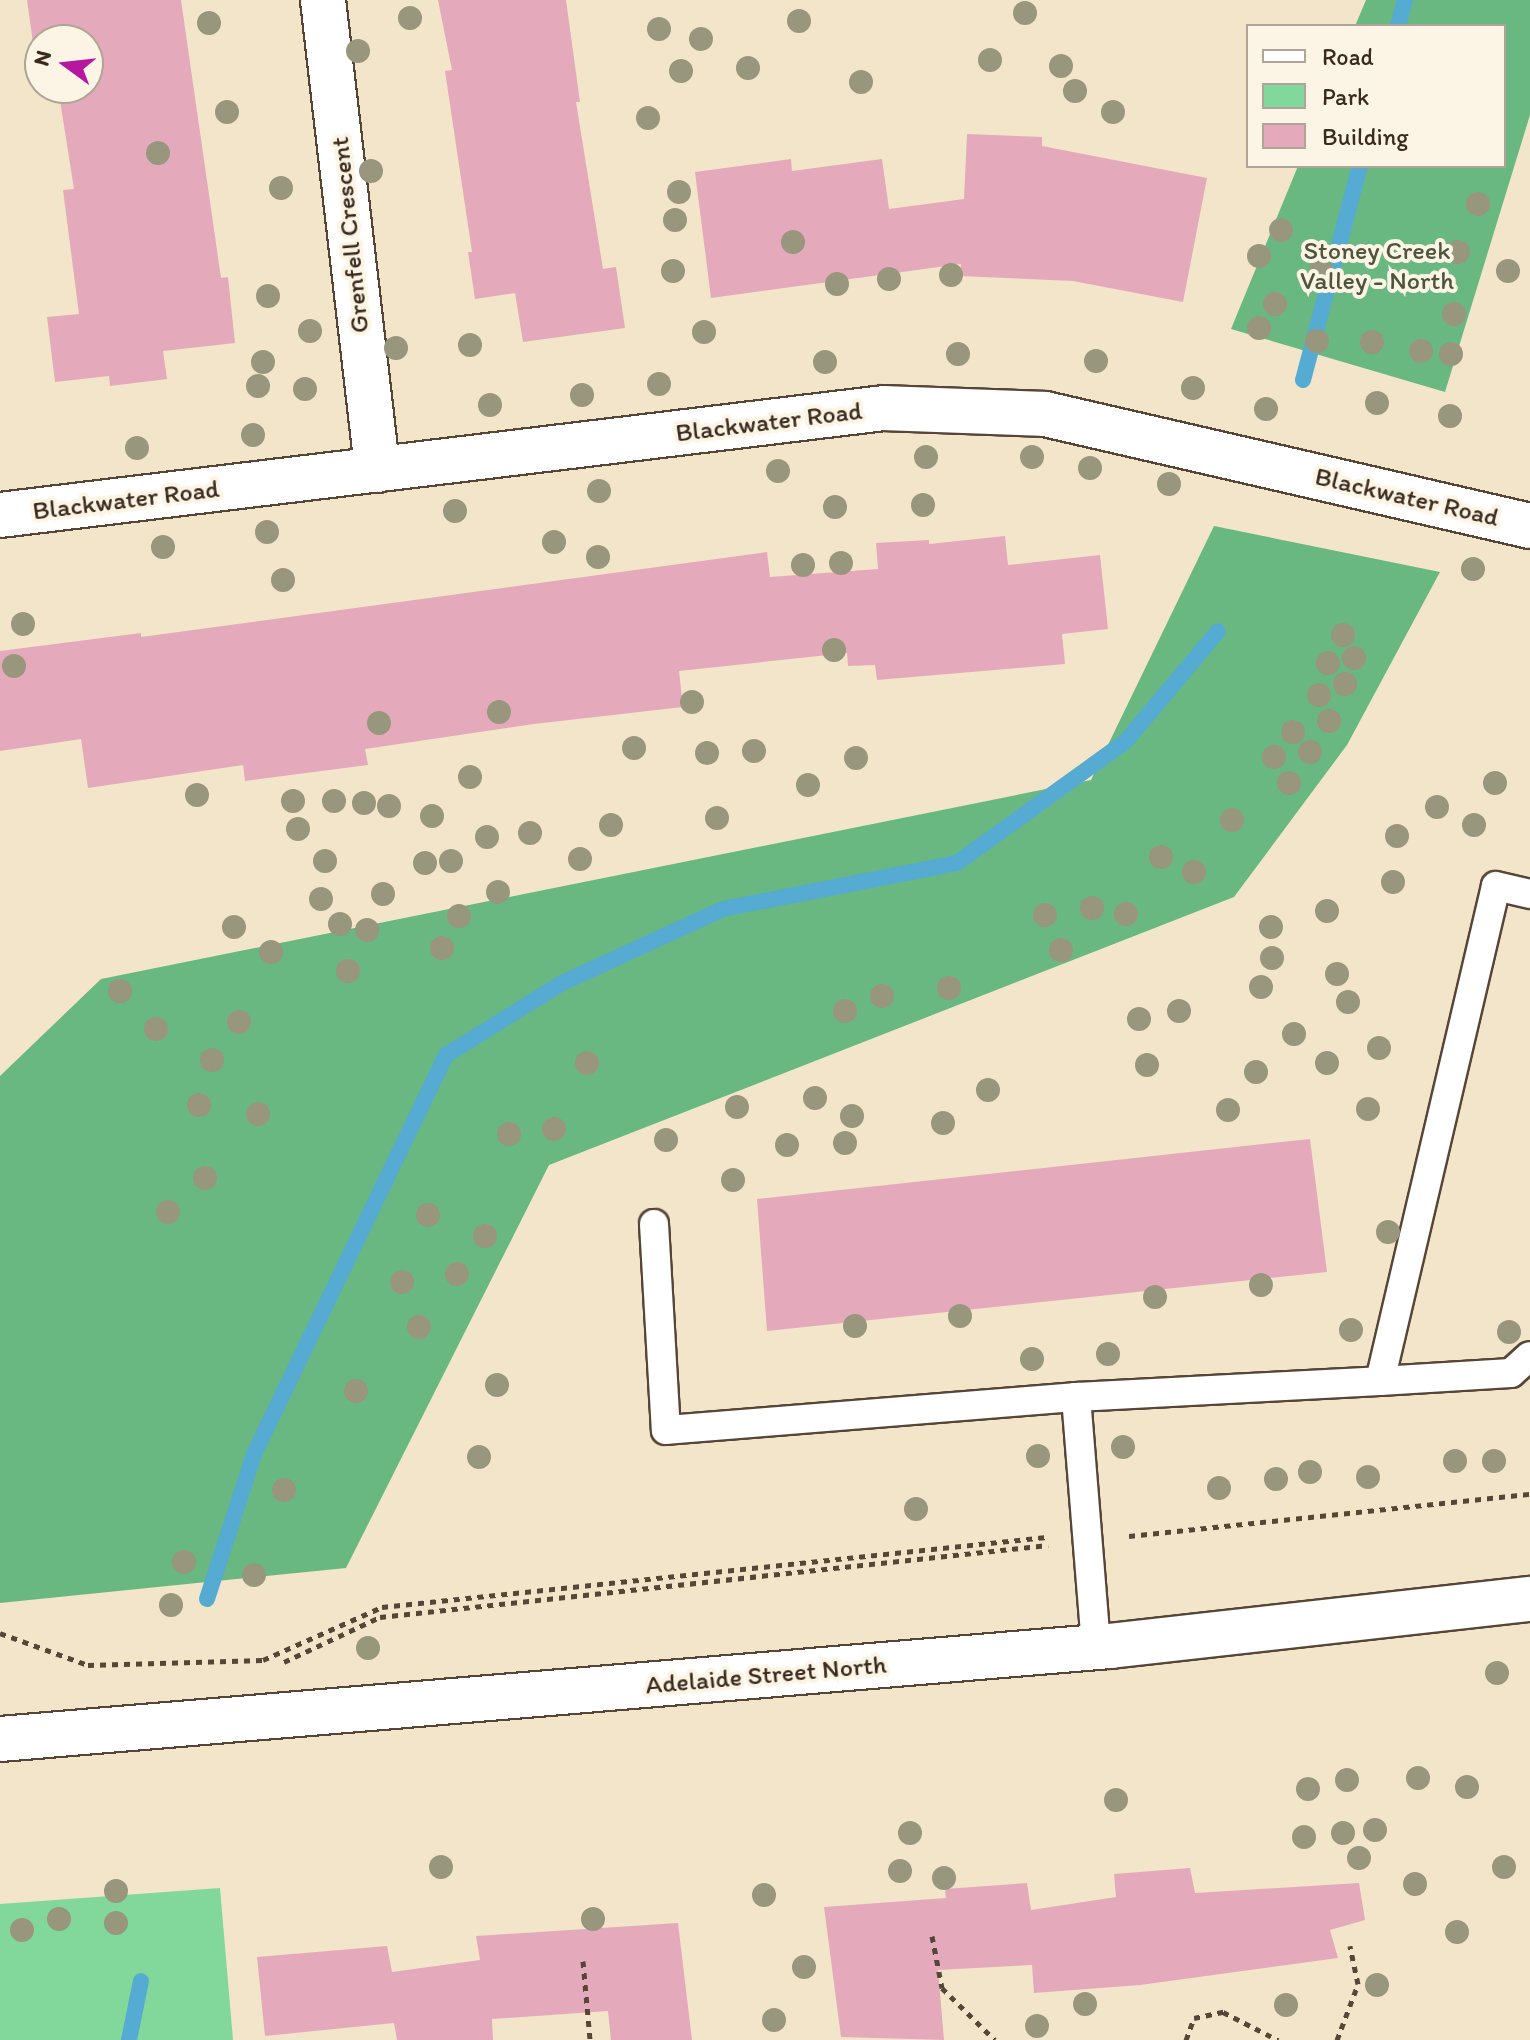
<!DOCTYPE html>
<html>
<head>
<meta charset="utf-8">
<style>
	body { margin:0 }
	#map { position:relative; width:1530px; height:2040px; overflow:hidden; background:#f3e5c9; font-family:Itim,sans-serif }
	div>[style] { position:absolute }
	.green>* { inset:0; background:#82d79a }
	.forest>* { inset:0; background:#69b882 }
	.stream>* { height:16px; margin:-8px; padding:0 8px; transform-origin:8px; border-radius:8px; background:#55abd1 }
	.building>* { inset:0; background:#e4aabb }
	.path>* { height:5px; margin-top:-2.5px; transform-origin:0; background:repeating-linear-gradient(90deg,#574638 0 6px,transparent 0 12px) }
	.roads { filter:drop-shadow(2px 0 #574638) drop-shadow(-2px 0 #574638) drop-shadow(0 2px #574638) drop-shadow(0 -2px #574638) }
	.lane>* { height:28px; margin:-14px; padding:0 14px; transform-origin:14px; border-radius:14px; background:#fff }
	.street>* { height:44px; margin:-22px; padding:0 22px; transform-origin:22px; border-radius:22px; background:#fff }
	.secondary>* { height:44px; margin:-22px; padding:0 22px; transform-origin:22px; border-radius:22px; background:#fff }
	.trees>* { width:24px; height:24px; margin:-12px; border-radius:50%; background:#98967c }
	span { translate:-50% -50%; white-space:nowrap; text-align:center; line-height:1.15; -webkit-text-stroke:8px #fcf5e5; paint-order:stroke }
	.street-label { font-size:26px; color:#3b2a1e }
	.park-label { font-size:26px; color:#4d553d }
	.legend { position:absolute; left:1246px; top:24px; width:260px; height:144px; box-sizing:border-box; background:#fcf5e5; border:2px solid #afa495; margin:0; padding:10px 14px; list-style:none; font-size:24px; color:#3b2a1e }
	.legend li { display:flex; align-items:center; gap:16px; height:40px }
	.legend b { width:40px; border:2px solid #afa495 }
	.north { position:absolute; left:24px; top:24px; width:80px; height:80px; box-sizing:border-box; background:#fcf5e5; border:2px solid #afa495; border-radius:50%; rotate:285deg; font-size:22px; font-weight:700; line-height:32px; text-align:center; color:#3b2a1e }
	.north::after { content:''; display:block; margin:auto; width:28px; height:36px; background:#b5179e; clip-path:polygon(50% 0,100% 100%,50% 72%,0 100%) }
</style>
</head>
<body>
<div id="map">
	<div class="green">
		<div style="clip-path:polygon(220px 1888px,233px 2040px,0 2040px,0 1904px)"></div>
	</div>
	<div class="forest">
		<div style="clip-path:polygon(1366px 0,1530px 0,1530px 115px,1445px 392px,1231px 329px,1298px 166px,1504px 166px,1504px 26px,1355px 26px)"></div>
		<div style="clip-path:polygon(1214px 526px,1440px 572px,1347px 745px,1234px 897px,549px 1165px,346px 1568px,0 1603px,0 1076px,101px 979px,1091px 780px)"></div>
	</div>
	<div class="stream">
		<div style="left:1398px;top:26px;width:27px;rotate:-75deg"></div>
		<div style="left:1303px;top:380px;width:221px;rotate:-75.1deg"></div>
		<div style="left:207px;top:1599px;width:152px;rotate:-72deg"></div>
		<div style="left:254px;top:1454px;width:443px;rotate:-64.3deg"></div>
		<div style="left:446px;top:1055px;width:137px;rotate:-31.8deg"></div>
		<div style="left:562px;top:983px;width:177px;rotate:-24.7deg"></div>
		<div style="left:723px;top:909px;width:238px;rotate:-11.1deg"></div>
		<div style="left:957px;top:863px;width:208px;rotate:-35.8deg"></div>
		<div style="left:1126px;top:741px;width:143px;rotate:-50.1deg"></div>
		<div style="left:129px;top:2040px;width:60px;rotate:-78.5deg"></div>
	</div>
	<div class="building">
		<div style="clip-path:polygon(27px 0,181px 0,221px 278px,228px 277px,235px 343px,163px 351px,167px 379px,110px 386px,109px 376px,55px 382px,47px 317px,79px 314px,63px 190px,74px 189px,58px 88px,88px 88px,88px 40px,33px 43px)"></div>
		<div style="clip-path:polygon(438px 0,566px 0,580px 102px,576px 102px,603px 269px,616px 267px,625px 328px,523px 342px,515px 293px,475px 299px,468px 252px,472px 252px,445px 71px,452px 70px)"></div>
		<div style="clip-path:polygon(967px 134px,1042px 137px,1042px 146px,1207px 178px,1183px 302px,1073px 281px,960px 276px,961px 264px,711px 298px,695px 172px,791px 159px,792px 171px,882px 159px,889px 209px,964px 199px)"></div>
		<div style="clip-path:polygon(1005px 536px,1008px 565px,1100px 555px,1108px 629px,1062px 634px,1065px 664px,877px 680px,875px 665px,848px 666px,847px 653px,679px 671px,683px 707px,534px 724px,365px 749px,368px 765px,245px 781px,243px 765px,88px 788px,81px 739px,0 751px,0 651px,141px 633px,141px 637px,767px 552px,770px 577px,878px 569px,876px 543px,929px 540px,929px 544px)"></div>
		<div style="clip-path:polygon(1310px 1139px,1327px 1272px,767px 1331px,757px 1199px)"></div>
		<div style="clip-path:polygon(1190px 1868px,1195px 1893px,1359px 1883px,1365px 1920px,1330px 1930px,1338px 1958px,1140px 1985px,1034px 1993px,1032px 1965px,938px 1970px,944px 2040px,841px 2037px,824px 1907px,946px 1898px,945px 1889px,1027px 1883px,1031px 1910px,1116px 1897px,1114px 1874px)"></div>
		<div style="clip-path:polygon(678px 1923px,692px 2040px,611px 2040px,608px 2011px,492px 2019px,493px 2040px,397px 2040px,394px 2023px,265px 2036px,257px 1957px,387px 1946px,392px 1972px,480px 1960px,476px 1936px)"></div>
	</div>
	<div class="path">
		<div style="left:1129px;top:1536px;width:403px;rotate:-6deg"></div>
		<div style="left:0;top:1633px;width:94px;rotate:20deg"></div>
		<div style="left:88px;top:1665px;width:175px;rotate:-1.6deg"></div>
		<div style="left:263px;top:1660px;width:130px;rotate:-24deg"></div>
		<div style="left:382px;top:1607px;width:668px;rotate:-6.02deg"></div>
		<div style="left:284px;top:1662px;width:106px;rotate:-25.1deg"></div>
		<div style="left:380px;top:1617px;width:672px;rotate:-6.15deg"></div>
		<div style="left:932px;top:1936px;width:53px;rotate:79.1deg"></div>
		<div style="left:942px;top:1988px;width:74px;rotate:44.5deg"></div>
		<div style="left:583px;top:1961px;width:79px;rotate:84.9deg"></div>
		<div style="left:1186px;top:2040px;width:23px;rotate:-70deg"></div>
		<div style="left:1194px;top:2018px;width:30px;rotate:-12deg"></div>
		<div style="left:1223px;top:2012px;width:62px;rotate:27deg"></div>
		<div style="left:1337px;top:2040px;width:60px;rotate:-69.4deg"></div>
		<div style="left:1358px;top:1984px;width:39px;rotate:-102deg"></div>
	</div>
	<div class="roads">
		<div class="lane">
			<div style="left:654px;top:1224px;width:206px;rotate:86.7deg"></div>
			<div style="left:666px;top:1430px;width:411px;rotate:-4.6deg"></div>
			<div style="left:1076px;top:1397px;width:304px;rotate:-3deg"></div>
			<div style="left:1380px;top:1381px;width:508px;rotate:-76.81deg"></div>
			<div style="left:1496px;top:886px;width:35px;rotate:13deg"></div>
			<div style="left:1380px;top:1381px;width:131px;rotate:-3.5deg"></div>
			<div style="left:1511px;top:1373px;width:25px;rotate:-42deg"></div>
			<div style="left:1076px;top:1397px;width:251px;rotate:85.4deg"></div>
		</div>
		<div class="street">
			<div style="left:323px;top:0;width:473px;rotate:83.4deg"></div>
		</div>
		<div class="secondary">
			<div style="left:0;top:515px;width:890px;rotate:-6.9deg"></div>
			<div style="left:884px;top:408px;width:161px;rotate:2.1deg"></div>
			<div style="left:1045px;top:414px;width:498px;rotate:13deg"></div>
			<div style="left:0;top:1739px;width:1114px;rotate:-4.79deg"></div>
			<div style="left:1110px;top:1646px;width:423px;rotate:-6.4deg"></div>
		</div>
	</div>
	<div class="trees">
		<div style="left:1025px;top:13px"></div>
		<div style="left:410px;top:18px"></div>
		<div style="left:799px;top:21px"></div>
		<div style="left:209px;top:23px"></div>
		<div style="left:659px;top:29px"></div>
		<div style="left:701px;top:39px"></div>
		<div style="left:358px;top:51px"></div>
		<div style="left:990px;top:60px"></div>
		<div style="left:1061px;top:66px"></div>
		<div style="left:748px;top:68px"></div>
		<div style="left:681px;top:71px"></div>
		<div style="left:861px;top:82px"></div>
		<div style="left:1075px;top:91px"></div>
		<div style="left:227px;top:112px"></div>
		<div style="left:1113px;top:112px"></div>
		<div style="left:648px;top:118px"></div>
		<div style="left:158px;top:153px"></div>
		<div style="left:371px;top:171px"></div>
		<div style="left:281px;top:188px"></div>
		<div style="left:679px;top:192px"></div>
		<div style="left:1478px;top:204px"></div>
		<div style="left:675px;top:220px"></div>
		<div style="left:1281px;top:230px"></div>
		<div style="left:793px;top:242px"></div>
		<div style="left:1458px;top:252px"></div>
		<div style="left:1259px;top:256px"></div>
		<div style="left:1321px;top:270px"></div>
		<div style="left:673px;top:271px"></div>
		<div style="left:1508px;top:271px"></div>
		<div style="left:951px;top:275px"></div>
		<div style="left:889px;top:279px"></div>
		<div style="left:837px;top:284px"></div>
		<div style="left:268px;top:296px"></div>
		<div style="left:1275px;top:304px"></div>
		<div style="left:1454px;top:314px"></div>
		<div style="left:1259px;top:328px"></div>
		<div style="left:310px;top:331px"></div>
		<div style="left:704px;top:332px"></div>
		<div style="left:1317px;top:341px"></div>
		<div style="left:1372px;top:342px"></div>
		<div style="left:470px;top:345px"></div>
		<div style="left:396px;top:348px"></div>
		<div style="left:1421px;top:351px"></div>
		<div style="left:958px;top:354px"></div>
		<div style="left:1451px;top:354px"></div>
		<div style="left:1096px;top:361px"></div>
		<div style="left:263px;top:362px"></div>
		<div style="left:825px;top:362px"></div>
		<div style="left:659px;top:384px"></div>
		<div style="left:258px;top:386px"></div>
		<div style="left:1193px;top:388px"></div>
		<div style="left:305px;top:389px"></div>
		<div style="left:582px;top:395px"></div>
		<div style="left:1377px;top:403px"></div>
		<div style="left:490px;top:405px"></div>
		<div style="left:1266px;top:409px"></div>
		<div style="left:1450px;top:416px"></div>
		<div style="left:253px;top:435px"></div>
		<div style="left:137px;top:448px"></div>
		<div style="left:926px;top:457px"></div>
		<div style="left:1032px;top:457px"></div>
		<div style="left:1090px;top:468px"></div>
		<div style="left:778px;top:471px"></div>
		<div style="left:1169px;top:484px"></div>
		<div style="left:599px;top:491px"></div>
		<div style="left:923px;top:505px"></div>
		<div style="left:835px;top:507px"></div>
		<div style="left:455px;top:511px"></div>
		<div style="left:267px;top:532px"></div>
		<div style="left:554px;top:542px"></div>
		<div style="left:163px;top:547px"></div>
		<div style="left:598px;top:557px"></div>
		<div style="left:841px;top:563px"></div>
		<div style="left:803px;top:565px"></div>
		<div style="left:1473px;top:569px"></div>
		<div style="left:283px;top:580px"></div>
		<div style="left:23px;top:624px"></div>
		<div style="left:1343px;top:635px"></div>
		<div style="left:834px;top:650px"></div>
		<div style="left:1354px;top:658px"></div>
		<div style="left:1328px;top:663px"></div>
		<div style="left:14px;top:666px"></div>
		<div style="left:1345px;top:684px"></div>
		<div style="left:1319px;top:695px"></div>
		<div style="left:692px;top:702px"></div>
		<div style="left:499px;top:712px"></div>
		<div style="left:1329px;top:721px"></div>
		<div style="left:379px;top:723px"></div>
		<div style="left:1293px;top:732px"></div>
		<div style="left:634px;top:748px"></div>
		<div style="left:754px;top:751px"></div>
		<div style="left:1310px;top:752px"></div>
		<div style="left:707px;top:753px"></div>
		<div style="left:1274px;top:757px"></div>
		<div style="left:856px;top:758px"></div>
		<div style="left:470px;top:777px"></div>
		<div style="left:1289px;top:783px"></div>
		<div style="left:1495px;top:783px"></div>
		<div style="left:808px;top:785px"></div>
		<div style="left:197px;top:795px"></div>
		<div style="left:293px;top:801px"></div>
		<div style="left:334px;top:801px"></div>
		<div style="left:364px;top:803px"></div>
		<div style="left:389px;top:806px"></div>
		<div style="left:1437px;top:807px"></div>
		<div style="left:432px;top:816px"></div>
		<div style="left:717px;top:818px"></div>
		<div style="left:1232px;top:820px"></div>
		<div style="left:611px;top:825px"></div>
		<div style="left:1474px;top:825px"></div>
		<div style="left:298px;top:829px"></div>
		<div style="left:530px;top:833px"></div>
		<div style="left:1397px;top:836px"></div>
		<div style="left:487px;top:837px"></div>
		<div style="left:1161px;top:857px"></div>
		<div style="left:580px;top:859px"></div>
		<div style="left:325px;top:861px"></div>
		<div style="left:451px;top:861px"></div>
		<div style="left:425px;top:863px"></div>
		<div style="left:1194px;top:872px"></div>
		<div style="left:1393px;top:882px"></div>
		<div style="left:498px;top:892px"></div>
		<div style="left:383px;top:894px"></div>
		<div style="left:321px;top:899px"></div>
		<div style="left:1092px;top:908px"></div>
		<div style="left:1327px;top:911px"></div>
		<div style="left:1126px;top:914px"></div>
		<div style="left:1045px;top:915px"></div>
		<div style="left:459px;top:916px"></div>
		<div style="left:340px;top:924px"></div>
		<div style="left:234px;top:927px"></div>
		<div style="left:1271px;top:927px"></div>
		<div style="left:367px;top:930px"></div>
		<div style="left:442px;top:948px"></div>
		<div style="left:1061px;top:950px"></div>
		<div style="left:271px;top:952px"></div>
		<div style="left:1272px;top:958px"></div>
		<div style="left:348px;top:971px"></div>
		<div style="left:1337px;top:974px"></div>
		<div style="left:1261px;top:987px"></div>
		<div style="left:949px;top:988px"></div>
		<div style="left:120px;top:991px"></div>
		<div style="left:882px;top:996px"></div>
		<div style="left:1348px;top:1002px"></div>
		<div style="left:845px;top:1011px"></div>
		<div style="left:1179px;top:1011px"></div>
		<div style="left:1139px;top:1019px"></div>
		<div style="left:239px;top:1022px"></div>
		<div style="left:156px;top:1029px"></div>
		<div style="left:1294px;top:1034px"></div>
		<div style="left:1379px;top:1048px"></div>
		<div style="left:212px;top:1060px"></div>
		<div style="left:587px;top:1063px"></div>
		<div style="left:1327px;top:1063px"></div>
		<div style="left:1147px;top:1065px"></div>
		<div style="left:1256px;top:1072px"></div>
		<div style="left:988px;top:1090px"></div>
		<div style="left:815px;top:1098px"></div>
		<div style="left:199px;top:1105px"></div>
		<div style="left:737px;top:1107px"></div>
		<div style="left:1368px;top:1109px"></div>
		<div style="left:1228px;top:1110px"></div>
		<div style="left:258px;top:1114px"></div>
		<div style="left:852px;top:1116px"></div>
		<div style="left:943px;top:1123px"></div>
		<div style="left:554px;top:1129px"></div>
		<div style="left:509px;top:1134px"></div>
		<div style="left:666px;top:1140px"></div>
		<div style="left:845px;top:1143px"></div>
		<div style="left:787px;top:1145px"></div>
		<div style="left:205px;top:1178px"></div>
		<div style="left:733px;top:1180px"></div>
		<div style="left:168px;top:1212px"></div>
		<div style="left:428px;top:1215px"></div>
		<div style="left:1388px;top:1232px"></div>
		<div style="left:485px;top:1236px"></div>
		<div style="left:457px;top:1274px"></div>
		<div style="left:402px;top:1282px"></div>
		<div style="left:1261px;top:1285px"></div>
		<div style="left:1155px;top:1297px"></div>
		<div style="left:960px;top:1316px"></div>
		<div style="left:855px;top:1326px"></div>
		<div style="left:419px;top:1327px"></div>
		<div style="left:1351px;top:1330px"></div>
		<div style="left:1509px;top:1332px"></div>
		<div style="left:1108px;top:1354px"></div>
		<div style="left:1032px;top:1359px"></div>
		<div style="left:497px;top:1385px"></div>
		<div style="left:356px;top:1391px"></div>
		<div style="left:1123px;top:1447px"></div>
		<div style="left:1038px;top:1456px"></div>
		<div style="left:479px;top:1457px"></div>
		<div style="left:1455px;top:1461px"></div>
		<div style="left:1494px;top:1461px"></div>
		<div style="left:1310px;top:1472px"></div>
		<div style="left:1368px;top:1477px"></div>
		<div style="left:1276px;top:1479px"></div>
		<div style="left:1219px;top:1488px"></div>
		<div style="left:284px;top:1490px"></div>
		<div style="left:916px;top:1509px"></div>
		<div style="left:184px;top:1562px"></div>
		<div style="left:254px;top:1575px"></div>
		<div style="left:171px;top:1605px"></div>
		<div style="left:368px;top:1648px"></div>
		<div style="left:1497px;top:1673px"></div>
		<div style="left:1418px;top:1778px"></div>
		<div style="left:1347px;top:1780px"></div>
		<div style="left:1467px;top:1787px"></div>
		<div style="left:1308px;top:1789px"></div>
		<div style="left:1116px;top:1800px"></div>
		<div style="left:1375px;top:1830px"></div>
		<div style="left:910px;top:1833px"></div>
		<div style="left:1343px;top:1833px"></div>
		<div style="left:1304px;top:1837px"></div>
		<div style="left:1359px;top:1858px"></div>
		<div style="left:441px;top:1867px"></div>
		<div style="left:1504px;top:1867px"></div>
		<div style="left:900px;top:1871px"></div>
		<div style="left:944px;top:1878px"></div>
		<div style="left:1415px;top:1884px"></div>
		<div style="left:116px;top:1891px"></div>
		<div style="left:764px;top:1895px"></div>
		<div style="left:59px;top:1919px"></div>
		<div style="left:593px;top:1919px"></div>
		<div style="left:116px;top:1923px"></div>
		<div style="left:22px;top:1930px"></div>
		<div style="left:1457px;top:1932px"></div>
		<div style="left:804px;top:1967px"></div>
		<div style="left:1377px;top:1985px"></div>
		<div style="left:1085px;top:2004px"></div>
		<div style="left:1286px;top:2005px"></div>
		<div style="left:774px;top:2020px"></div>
		<div style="left:1037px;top:2026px"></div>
	</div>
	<div class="street-label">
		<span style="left:350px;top:235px;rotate:-96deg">Grenfell Crescent</span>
		<span style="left:769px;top:422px;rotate:-7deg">Blackwater Road</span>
		<span style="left:1407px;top:497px;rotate:13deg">Blackwater Road</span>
		<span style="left:126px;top:500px;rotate:-7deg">Blackwater Road</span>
		<span style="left:766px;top:1675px;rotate:-5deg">Adelaide Street North</span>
	</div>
	<div class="park-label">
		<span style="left:1377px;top:266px">Stoney Creek<br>Valley - North</span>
	</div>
	<ul class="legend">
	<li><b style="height:10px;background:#fff"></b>Road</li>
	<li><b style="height:22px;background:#82d79a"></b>Park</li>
	<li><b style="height:22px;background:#e4aabb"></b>Building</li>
	</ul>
	<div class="north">N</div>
</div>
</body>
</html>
